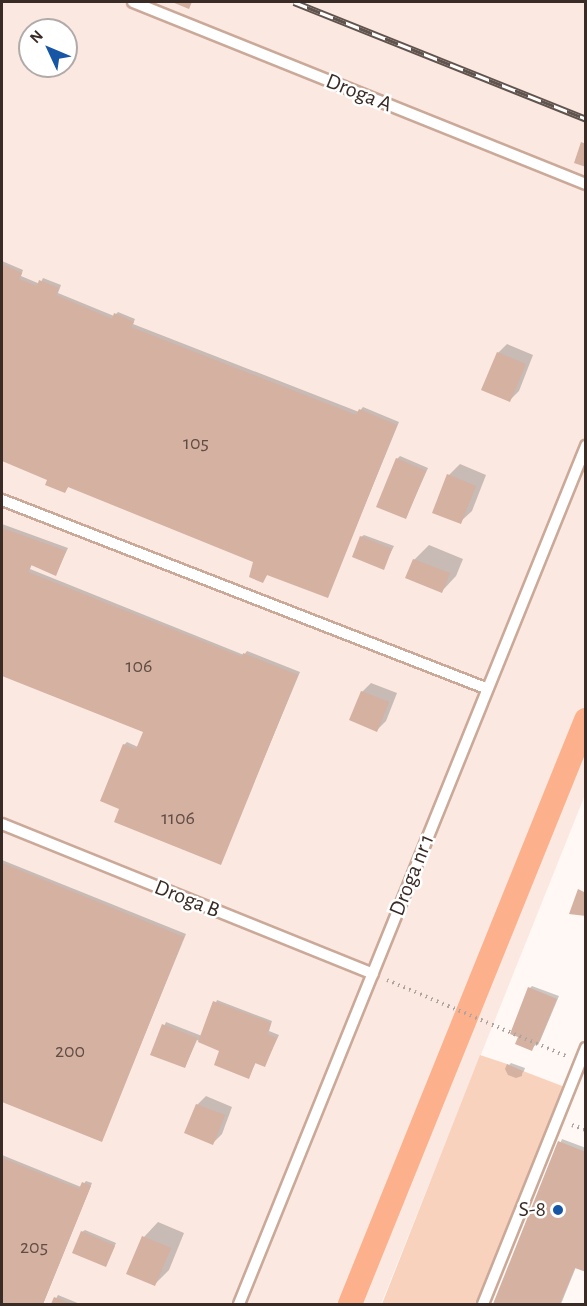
<!DOCTYPE html>
<html>
<head>
<meta charset="utf-8">
<style>
	body { margin:0 }
	#map { position:relative; width:587px; height:1306px; overflow:hidden; background:#fff8f4; font-family:"Alegreya Sans",sans-serif }
	div>[style] { position:absolute }
	.built>* { inset:0; background:#fbe9e1 }
	.green>* { inset:0; background:#f9d2be }
	.shadow>* { inset:0; background:#0003 }
	.canal>* { height:24px; margin:-12px; padding:0 12px; transform-origin:12px; border-radius:12px; background:#fcb18c }
	.building>* { inset:0; background:#d4b1a1 }
	.path>* { height:4px; margin-top:-2px; transform-origin:0; background:repeating-linear-gradient(90deg,#aea5a0 0 1.5px,transparent 0 6px) }
	.roads { filter:drop-shadow(2px 0 #cba999) drop-shadow(-2px 0 #cba999) drop-shadow(0 2px #cba999) drop-shadow(0 -2px #cba999) }
	.lane>* { height:10px; margin:-5px; padding:0 5px; transform-origin:5px; border-radius:5px; background:#fff }
	.rail>* { height:7px; margin-top:-3.5px; transform-origin:0; background:repeating-linear-gradient(90deg,#fff 0 14px,#61544e 0 28px); box-sizing:border-box; border-block:2px solid #61544e }
	.dots>* { width:16px; height:16px; translate:-50% -50%; box-sizing:border-box; border:3px solid #fff; border-radius:50% }
	span { translate:-50% -50%; white-space:nowrap; text-align:center; line-height:1.15; -webkit-text-stroke:5px #fff; paint-order:stroke }
	.number-label { font-size:20px; color:#604c44 }
	.number-label span { -webkit-text-stroke-width:0 }
	.street-label { font-size:22px; color:#392b25 }
	.poi-label { font-size:22px; color:#392b25 }
	.right { translate:-100% -50%; text-align:right }
	.frame { position:absolute; inset:0; border:3px solid #392b25; pointer-events:none }
	.north { position:absolute; left:18px; top:18px; width:60px; height:60px; box-sizing:border-box; background:#fff; border:2px solid #b0aaa8; border-radius:50%; rotate:314deg; font-size:16px; font-weight:700; line-height:24px; text-align:center; color:#392b25 }
	.north::after { content:''; display:block; margin:auto; width:21px; height:27px; background:#1755a5; clip-path:polygon(50% 0,100% 100%,50% 72%,0 100%) }
</style>
</head>
<body>
<div id="map">
	<div class="built">
		<div style="clip-path:polygon(evenodd,2px 2px,585px 2px,585px 795px,381px 1304px,2px 1304px,2px 2px,30px 30px,66px 30px,66px 66px,30px 66px,30px 30px)"></div>
	</div>
	<div class="green">
		<div style="clip-path:polygon(480px 1055px,507px 1064px,522px 1076px,523px 1071px,570px 1089px,483px 1304px,382px 1304px)"></div>
	</div>
	<div class="shadow">
		<div style="clip-path:polygon(2px 261px,23px 270px,21px 276px,40px 284px,43px 278px,61px 285px,58px 293px,114px 316px,118px 312px,135px 319px,133px 324px,359px 412px,363px 407px,399px 422px,327px 597px,268px 573px,263px 581px,255px 561px,69px 486px,65px 491px,49px 479px,2px 460px)"></div>
		<div style="clip-path:polygon(507px 344px,533px 355px,519px 391px,510px 400px,498px 353px)"></div>
		<div style="clip-path:polygon(400px 456px,428px 468px,406px 517px,397px 459px)"></div>
		<div style="clip-path:polygon(460px 464px,486px 475px,472px 511px,460px 522px,449px 475px)"></div>
		<div style="clip-path:polygon(2px 524px,68px 548px,56px 574px,32px 564px,30px 569px,244px 655px,247px 651px,300px 672px,220px 863px,121px 808px,124px 745px,127px 742px,138px 747px,145px 731px,2px 674px)"></div>
		<div style="clip-path:polygon(364px 535px,394px 546px,383px 568px,361px 537px)"></div>
		<div style="clip-path:polygon(429px 545px,463px 559px,456px 576px,442px 591px,407px 578px,414px 560px)"></div>
		<div style="clip-path:polygon(371px 683px,397px 693px,386px 721px,377px 730px,362px 692px)"></div>
		<div style="clip-path:polygon(2px 860px,186px 934px,101px 1141px,2px 1100px)"></div>
		<div style="clip-path:polygon(532px 986px,559px 996px,540px 1041px,531px 1049px,530px 988px)"></div>
		<div style="clip-path:polygon(217px 1000px,272px 1021px,269px 1031px,279px 1035px,265px 1065px,256px 1062px,249px 1077px,221px 1050px,197px 1040px,185px 1067px,152px 1054px,166px 1022px,202px 1036px)"></div>
		<div style="clip-path:polygon(511px 1063px,525px 1068px,524px 1071px,521px 1074px,509px 1065px)"></div>
		<div style="clip-path:polygon(206px 1096px,232px 1107px,222px 1134px,213px 1143px,197px 1105px)"></div>
		<div style="clip-path:polygon(562px 1139px,586px 1148px,586px 1271px,576px 1267px,561px 1304px,494px 1304px)"></div>
		<div style="clip-path:polygon(2px 1155px,81px 1187px,86px 1181px,92px 1183px,43px 1304px,2px 1304px)"></div>
		<div style="clip-path:polygon(158px 1222px,184px 1233px,169px 1270px,155px 1284px,144px 1237px)"></div>
		<div style="clip-path:polygon(85px 1230px,116px 1243px,106px 1265px,82px 1232px)"></div>
		<div style="clip-path:polygon(58px 1295px,80px 1304px,53px 1304px)"></div>
	</div>
	<div class="canal">
		<div style="left:350px;top:1304px;width:630px;rotate:-68deg"></div>
	</div>
	<div class="building">
		<div style="clip-path:polygon(172px 2px,192px 2px,189px 9px)"></div>
		<div style="clip-path:polygon(581px 142px,586px 144px,586px 167px,574px 163px)"></div>
		<div style="clip-path:polygon(2px 264px,22px 273px,19px 279px,37px 286px,39px 280px,59px 288px,56px 295px,112px 319px,114px 313px,134px 322px,131px 327px,356px 415px,359px 409px,397px 425px,328px 598px,267px 575px,263px 583px,249px 577px,253px 562px,68px 487px,65px 493px,45px 485px,47px 480px,2px 461px)"></div>
		<div style="clip-path:polygon(497px 352px,526px 364px,510px 402px,481px 390px)"></div>
		<div style="clip-path:polygon(396px 458px,426px 471px,406px 519px,376px 507px)"></div>
		<div style="clip-path:polygon(447px 474px,476px 486px,461px 524px,432px 513px)"></div>
		<div style="clip-path:polygon(2px 528px,66px 551px,56px 576px,31px 565px,28px 572px,242px 657px,243px 653px,298px 675px,221px 865px,114px 822px,119px 809px,100px 801px,123px 744px,136px 749px,143px 732px,2px 676px)"></div>
		<div style="clip-path:polygon(360px 536px,392px 549px,384px 570px,352px 557px)"></div>
		<div style="clip-path:polygon(413px 559px,450px 573px,442px 593px,405px 578px)"></div>
		<div style="clip-path:polygon(361px 691px,389px 702px,377px 732px,349px 720px)"></div>
		<div style="clip-path:polygon(2px 863px,184px 937px,102px 1142px,2px 1102px)"></div>
		<div style="clip-path:polygon(578px 889px,586px 893px,586px 916px,569px 914px)"></div>
		<div style="clip-path:polygon(528px 987px,557px 999px,538px 1045px,535px 1044px,532px 1051px,515px 1044px,518px 1037px,510px 1034px)"></div>
		<div style="clip-path:polygon(213px 1001px,271px 1023px,267px 1034px,277px 1038px,265px 1067px,255px 1063px,249px 1079px,214px 1065px,219px 1051px,198px 1042px)"></div>
		<div style="clip-path:polygon(162px 1024px,197px 1038px,185px 1068px,150px 1055px)"></div>
		<div style="clip-path:polygon(507px 1064px,523px 1071px,522px 1076px,516px 1078px,508px 1075px,505px 1069px)"></div>
		<div style="clip-path:polygon(196px 1104px,225px 1115px,213px 1145px,184px 1133px)"></div>
		<div style="clip-path:polygon(558px 1141px,586px 1152px,586px 1272px,575px 1268px,560px 1304px,493px 1304px)"></div>
		<div style="clip-path:polygon(2px 1158px,79px 1189px,82px 1182px,91px 1186px,43px 1304px,2px 1304px)"></div>
		<div style="clip-path:polygon(81px 1231px,115px 1246px,106px 1267px,72px 1253px)"></div>
		<div style="clip-path:polygon(142px 1236px,171px 1248px,155px 1286px,126px 1274px)"></div>
		<div style="clip-path:polygon(54px 1297px,72px 1304px,51px 1304px)"></div>
	</div>
	<div class="path">
		<div style="left:387px;top:980px;width:197px;rotate:23deg"></div>
		<div style="left:572px;top:1125px;width:15px;rotate:20deg"></div>
	</div>
	<div class="roads">
		<div class="lane">
			<div style="left:133px;top:2px;width:488px;rotate:21.9deg"></div>
			<div style="left:2px;top:500px;width:521px;rotate:21.25deg"></div>
			<div style="left:2px;top:824px;width:400px;rotate:22deg"></div>
			<div style="left:239px;top:1304px;width:926px;rotate:-67.98deg"></div>
			<div style="left:483px;top:1304px;width:276px;rotate:-68.1deg"></div>
		</div>
	</div>
	<div class="rail">
		<div style="left:294px;top:2px;width:315px;rotate:21.8deg"></div>
	</div>
	<div class="dots">
		<div style="left:558px;top:1210px;background:#1755a5"></div>
	</div>
	<div class="number-label">
		<span style="left:196px;top:443px">105</span>
		<span style="left:139px;top:666px">106</span>
		<span style="left:178px;top:818px">1106</span>
		<span style="left:70px;top:1051px">200</span>
		<span style="left:34px;top:1247px">205</span>
	</div>
	<div class="street-label">
		<span style="left:359px;top:93px;rotate:22deg">Droga A</span>
		<span style="left:412px;top:875px;rotate:-68deg">Droga nr 1</span>
		<span style="left:187px;top:899px;rotate:22deg">Droga B</span>
	</div>
	<div class="poi-label">
		<span class="right" style="left:546px;top:1210px">S-8</span>
	</div>
	<div class="frame"></div>
	<div class="north">N</div>
</div>
</body>
</html>
